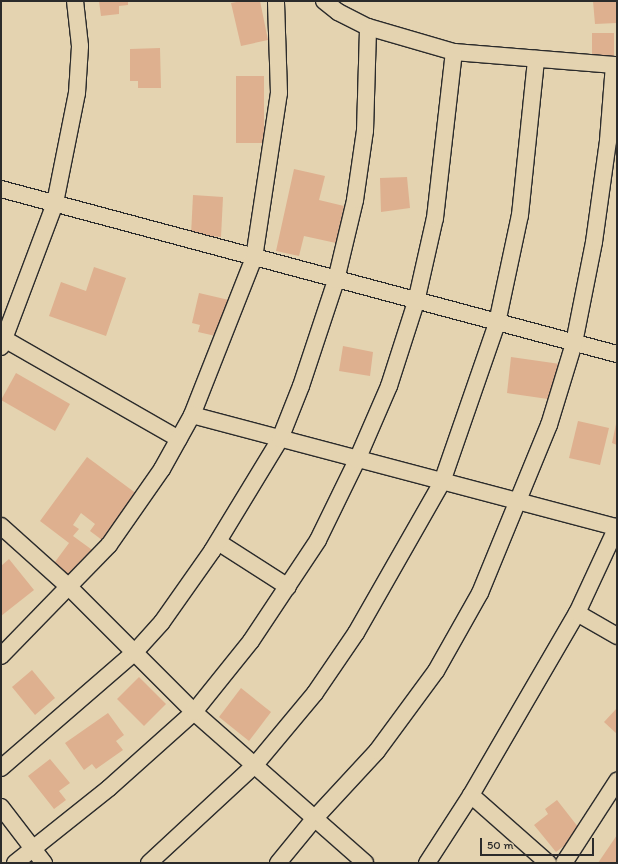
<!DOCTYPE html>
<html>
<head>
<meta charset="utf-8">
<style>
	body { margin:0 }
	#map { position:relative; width:618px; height:864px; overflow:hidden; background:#e4d3b0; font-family:Itim,sans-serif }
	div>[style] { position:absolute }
	.building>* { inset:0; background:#deb08f }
	.roads { filter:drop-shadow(1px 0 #2b2b2b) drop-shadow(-1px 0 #2b2b2b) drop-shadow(0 1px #2b2b2b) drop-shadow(0 -1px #2b2b2b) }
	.minor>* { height:16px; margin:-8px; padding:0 8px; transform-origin:8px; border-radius:8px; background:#e4d3b0 }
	span { translate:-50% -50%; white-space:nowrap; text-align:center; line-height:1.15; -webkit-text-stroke:3px #e4d3b0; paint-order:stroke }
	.frame { position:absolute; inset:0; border:2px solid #2b2b2b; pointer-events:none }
	.scale { position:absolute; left:480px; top:838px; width:114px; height:18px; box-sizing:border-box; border:2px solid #2b2b2b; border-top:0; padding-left:5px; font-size:12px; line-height:14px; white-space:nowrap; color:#2b2b2b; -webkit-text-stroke:3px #e4d3b0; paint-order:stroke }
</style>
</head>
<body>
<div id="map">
	<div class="building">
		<div style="clip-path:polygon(99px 1px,128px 1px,128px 5px,119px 6px,119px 14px,101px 16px)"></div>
		<div style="clip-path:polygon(242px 1px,260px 1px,268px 40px,241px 46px,231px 3px)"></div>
		<div style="clip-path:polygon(593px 1px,616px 1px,617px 23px,595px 24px)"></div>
		<div style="clip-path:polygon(592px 33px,614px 33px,614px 62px,592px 62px)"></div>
		<div style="clip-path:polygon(160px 48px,161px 88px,138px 88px,138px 81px,130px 81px,130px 49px)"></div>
		<div style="clip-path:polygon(236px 76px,264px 76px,264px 143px,236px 143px)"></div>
		<div style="clip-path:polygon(294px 169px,325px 176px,319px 200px,344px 206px,336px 243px,304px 236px,299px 256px,276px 251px)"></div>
		<div style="clip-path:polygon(407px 177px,410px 208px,381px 212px,380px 178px)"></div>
		<div style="clip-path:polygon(193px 195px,223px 197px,221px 237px,191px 235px)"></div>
		<div style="clip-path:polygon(94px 267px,126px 278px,106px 336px,49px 316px,61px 282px,86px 291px)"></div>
		<div style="clip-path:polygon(199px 293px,229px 300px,220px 337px,198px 332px,200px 325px,192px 323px)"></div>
		<div style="clip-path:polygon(343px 346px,373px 352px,370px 376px,339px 371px)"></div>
		<div style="clip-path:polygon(511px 357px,560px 364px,555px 400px,507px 393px)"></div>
		<div style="clip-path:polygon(16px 373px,70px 404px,55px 431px,1px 400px)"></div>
		<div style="clip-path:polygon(578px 421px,609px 428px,600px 465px,569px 458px)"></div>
		<div style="clip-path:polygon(616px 424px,617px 424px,617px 445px,612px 443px)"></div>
		<div style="clip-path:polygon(87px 457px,141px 497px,106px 543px,90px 531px,95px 524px,81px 513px,73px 525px,79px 529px,73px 536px,95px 552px,73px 582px,52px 566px,69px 543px,40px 521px)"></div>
		<div style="clip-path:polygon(9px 559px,34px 590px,1px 616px,1px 566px)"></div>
		<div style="clip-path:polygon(32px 670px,55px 698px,35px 715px,12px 687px)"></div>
		<div style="clip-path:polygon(139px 677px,166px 704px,144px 726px,117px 699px)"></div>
		<div style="clip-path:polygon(241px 688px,271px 712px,249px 741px,219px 717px)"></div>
		<div style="clip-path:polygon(617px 708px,617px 734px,604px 722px)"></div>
		<div style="clip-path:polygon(108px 713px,124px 735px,116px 741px,123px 750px,96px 769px,92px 764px,84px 770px,65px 743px)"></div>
		<div style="clip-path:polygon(50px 759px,70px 783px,59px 791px,66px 800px,54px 809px,28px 776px)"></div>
		<div style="clip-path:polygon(557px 800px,582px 832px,556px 852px,534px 825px,548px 814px,545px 809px)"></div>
		<div style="clip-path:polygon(617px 835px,617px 863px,598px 863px)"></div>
	</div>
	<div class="roads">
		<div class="minor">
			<div style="left:324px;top:1px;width:18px;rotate:38deg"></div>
			<div style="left:338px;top:12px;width:34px;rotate:27deg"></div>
			<div style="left:368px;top:27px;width:90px;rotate:16.2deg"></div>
			<div style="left:454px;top:52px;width:164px;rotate:4.6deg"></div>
			<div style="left:1px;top:189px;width:638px;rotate:15deg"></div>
			<div style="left:6px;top:340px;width:199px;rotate:29.8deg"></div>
			<div style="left:1px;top:347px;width:154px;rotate:-69.4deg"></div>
			<div style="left:55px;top:203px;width:112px;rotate:-78.7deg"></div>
			<div style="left:77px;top:93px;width:47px;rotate:-86.3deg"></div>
			<div style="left:80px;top:46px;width:45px;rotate:-96.3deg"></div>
			<div style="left:192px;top:415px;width:169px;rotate:-68.5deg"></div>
			<div style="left:254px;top:258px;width:167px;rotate:-81.4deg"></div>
			<div style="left:279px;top:93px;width:92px;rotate:-91.9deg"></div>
			<div style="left:1px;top:526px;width:93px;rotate:41.9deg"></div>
			<div style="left:70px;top:588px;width:175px;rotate:45deg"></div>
			<div style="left:194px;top:712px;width:228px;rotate:41.4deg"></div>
			<div style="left:218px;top:542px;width:83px;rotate:32.7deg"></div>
			<div style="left:577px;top:613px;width:46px;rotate:29.9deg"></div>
			<div style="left:1px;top:656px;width:155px;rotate:-45.8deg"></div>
			<div style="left:109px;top:545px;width:93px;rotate:-55.1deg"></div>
			<div style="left:162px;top:469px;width:62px;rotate:-60.9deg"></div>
			<div style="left:192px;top:415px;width:440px;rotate:14.8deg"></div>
			<div style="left:1px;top:768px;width:177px;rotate:-40.9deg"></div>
			<div style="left:135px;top:652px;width:40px;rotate:-48deg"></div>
			<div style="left:162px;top:622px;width:87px;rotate:-54.8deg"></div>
			<div style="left:212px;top:551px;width:131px;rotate:-58.7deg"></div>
			<div style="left:280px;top:439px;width:57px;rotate:-68.4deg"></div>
			<div style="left:301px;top:386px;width:112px;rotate:-71.7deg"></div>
			<div style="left:336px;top:280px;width:82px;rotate:-76.6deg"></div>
			<div style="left:355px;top:200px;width:70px;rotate:-81.8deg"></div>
			<div style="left:365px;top:131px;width:104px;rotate:-88.3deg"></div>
			<div style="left:471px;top:795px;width:103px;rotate:41.4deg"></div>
			<div style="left:1px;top:807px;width:71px;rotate:52.5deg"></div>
			<div style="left:15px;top:863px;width:120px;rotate:-38.6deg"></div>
			<div style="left:109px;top:788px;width:114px;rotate:-41.8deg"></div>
			<div style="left:194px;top:712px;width:91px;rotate:-51.2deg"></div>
			<div style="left:251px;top:641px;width:121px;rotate:-56.4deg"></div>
			<div style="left:318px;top:540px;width:89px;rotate:-64deg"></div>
			<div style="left:357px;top:460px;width:81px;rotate:-66.6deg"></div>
			<div style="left:389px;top:386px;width:88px;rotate:-72.2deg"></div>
			<div style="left:416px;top:302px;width:86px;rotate:-77.3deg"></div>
			<div style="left:435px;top:218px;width:167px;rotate:-83.5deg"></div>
			<div style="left:149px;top:863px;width:144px;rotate:-42.8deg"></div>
			<div style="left:255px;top:765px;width:94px;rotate:-50.2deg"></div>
			<div style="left:315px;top:693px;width:73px;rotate:-55.7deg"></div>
			<div style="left:356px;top:633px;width:174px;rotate:-60.3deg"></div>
			<div style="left:442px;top:482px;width:168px;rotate:-70.9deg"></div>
			<div style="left:497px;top:323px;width:110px;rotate:-78deg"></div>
			<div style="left:520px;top:215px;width:157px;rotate:-84.1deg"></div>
			<div style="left:278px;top:863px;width:58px;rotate:-50.6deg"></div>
			<div style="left:315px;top:818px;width:91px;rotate:-47.2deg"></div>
			<div style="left:377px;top:751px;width:99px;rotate:-53.6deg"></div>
			<div style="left:436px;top:671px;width:90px;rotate:-60.6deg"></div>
			<div style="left:480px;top:593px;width:182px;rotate:-67.7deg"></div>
			<div style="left:549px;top:425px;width:86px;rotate:-73deg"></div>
			<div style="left:574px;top:343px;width:103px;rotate:-78.8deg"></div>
			<div style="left:594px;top:242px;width:102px;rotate:-82.1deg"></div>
			<div style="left:608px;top:141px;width:76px;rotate:-85.5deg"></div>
			<div style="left:427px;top:863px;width:81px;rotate:-57.1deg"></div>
			<div style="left:471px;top:795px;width:211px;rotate:-59.8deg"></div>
			<div style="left:577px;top:613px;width:95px;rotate:-65.1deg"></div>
			<div style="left:564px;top:863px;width:98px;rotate:-57.1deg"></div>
		</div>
	</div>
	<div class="frame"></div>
	<div class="scale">50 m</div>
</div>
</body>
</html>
